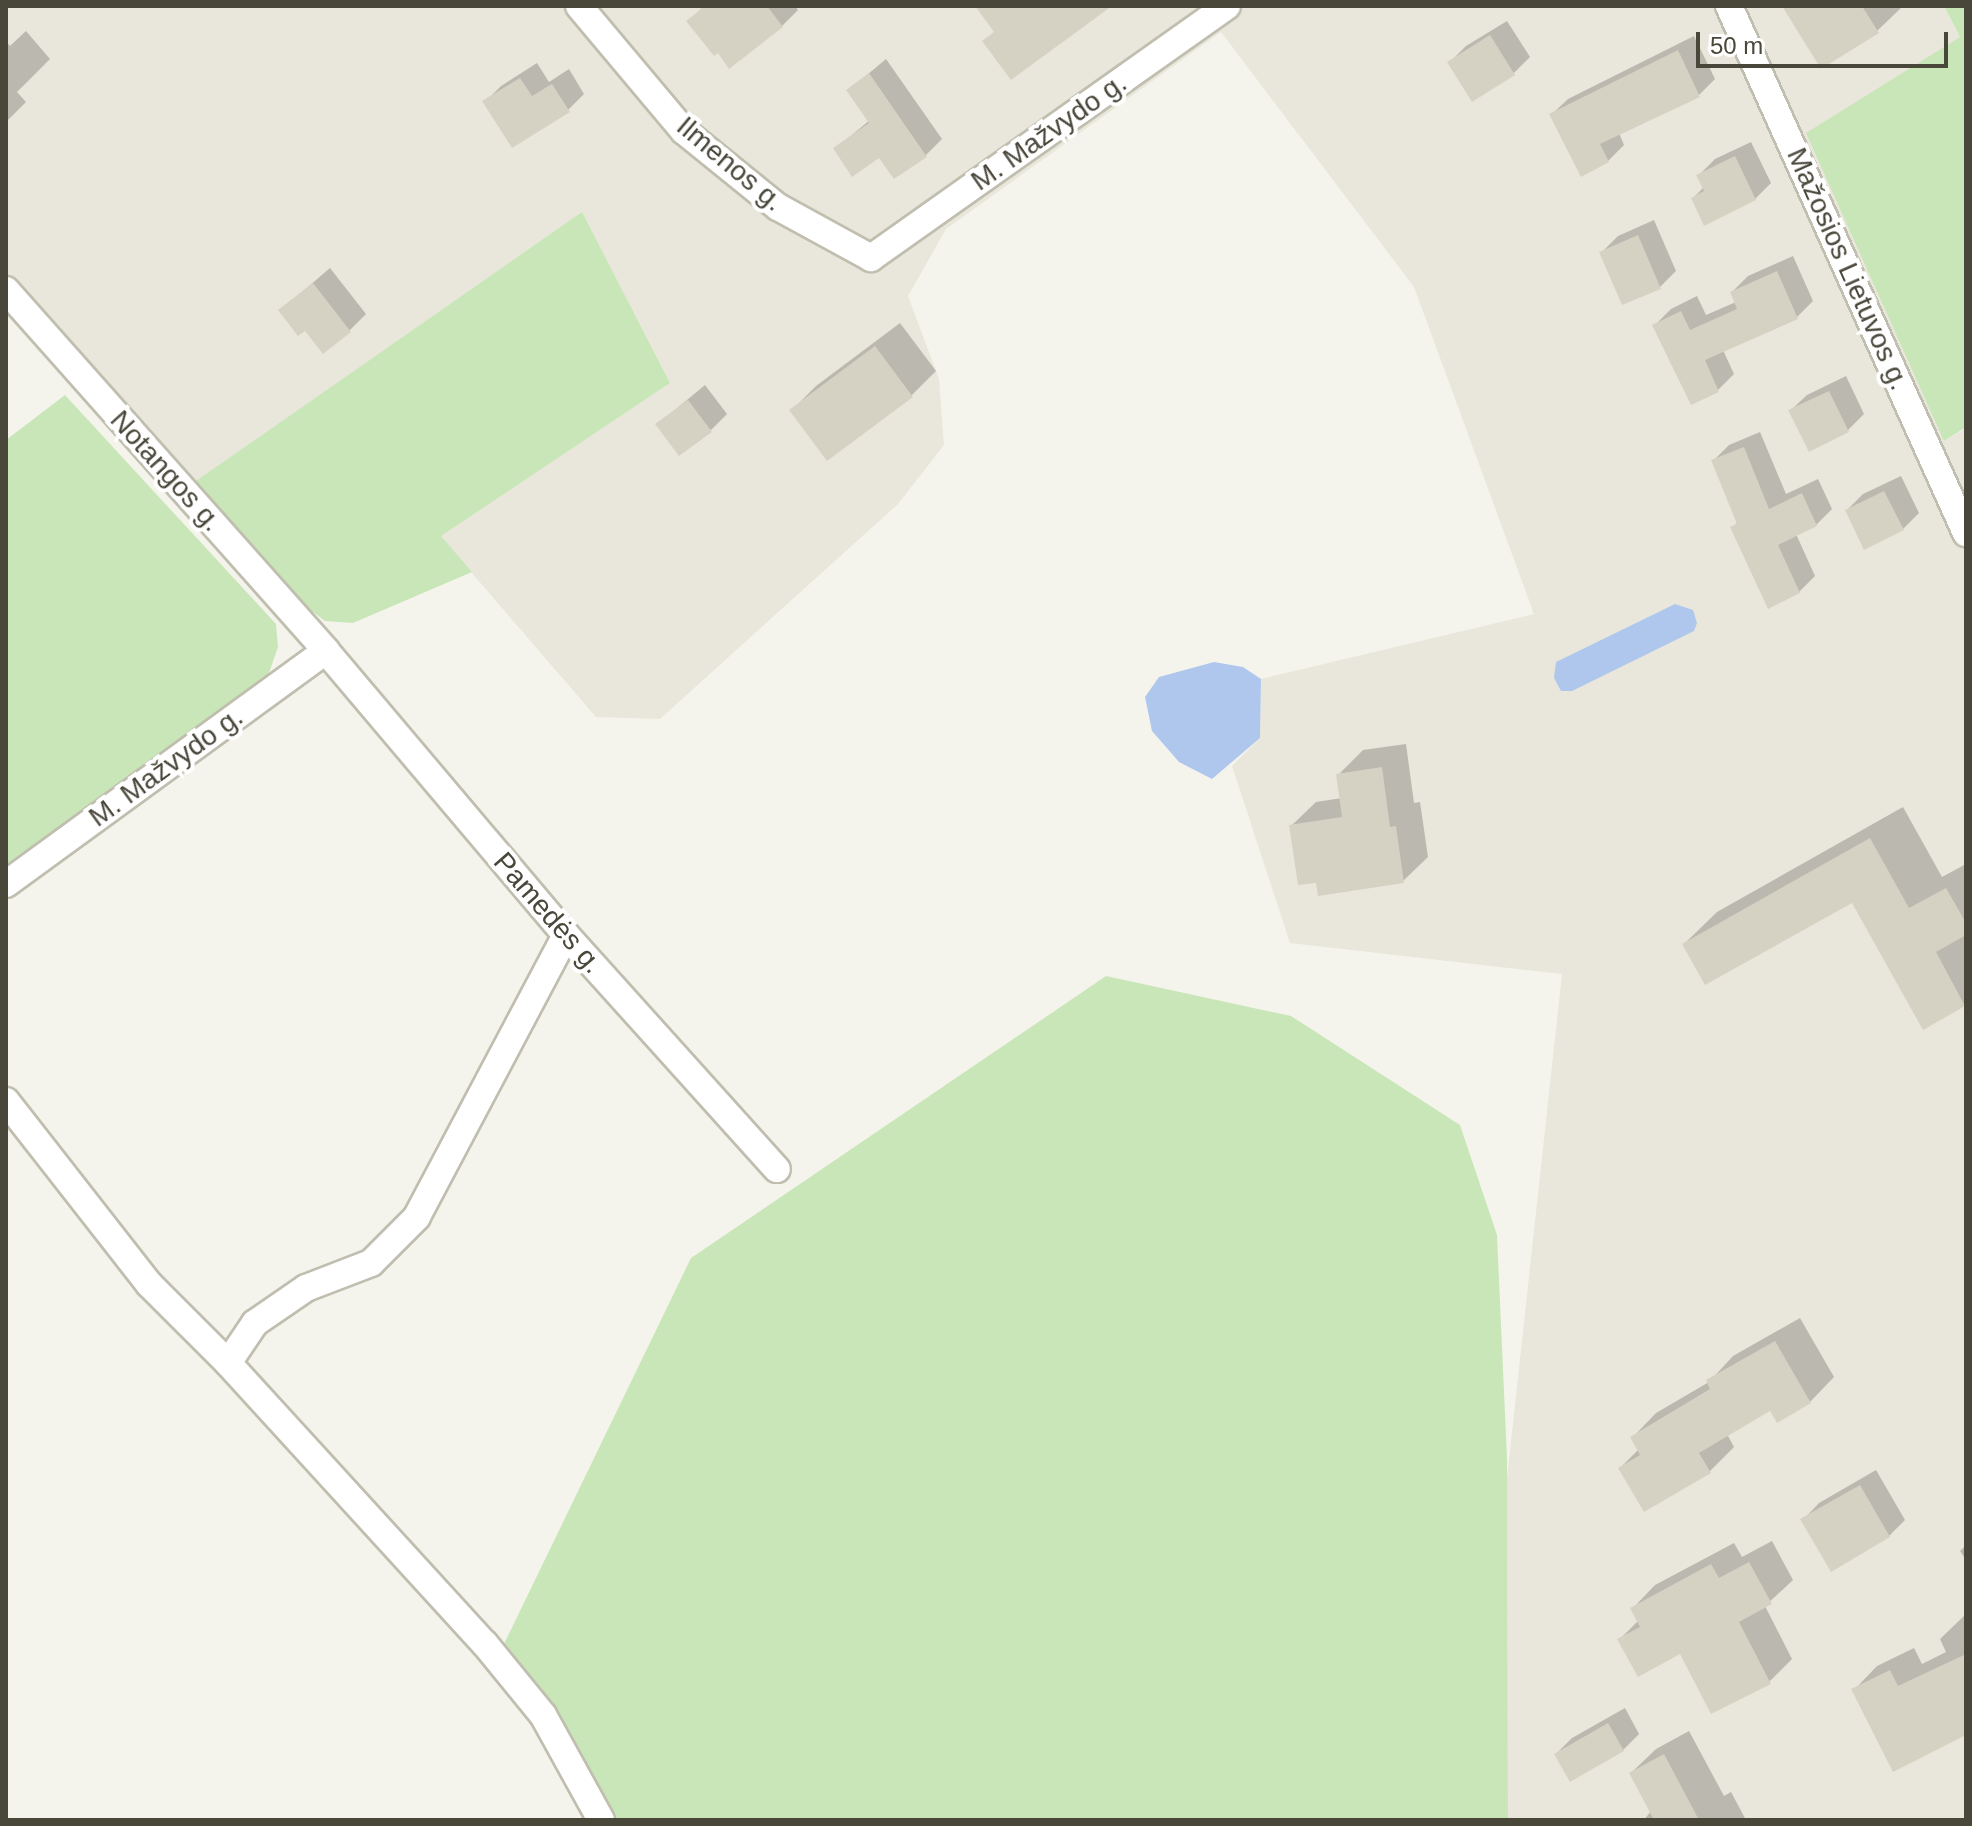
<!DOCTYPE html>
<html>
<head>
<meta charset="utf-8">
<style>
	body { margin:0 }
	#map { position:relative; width:1972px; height:1826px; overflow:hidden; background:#f5f4ec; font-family:Helvetica,sans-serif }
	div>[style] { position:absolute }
	.residential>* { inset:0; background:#e9e7db }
	.green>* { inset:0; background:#c9e6b9 }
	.water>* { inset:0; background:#afc7ec }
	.shadow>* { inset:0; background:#0003 }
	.building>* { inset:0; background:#d6d2c3 }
	.roads { filter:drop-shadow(2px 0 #c0beaf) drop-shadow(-2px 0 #c0beaf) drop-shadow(0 2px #c0beaf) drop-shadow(0 -2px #c0beaf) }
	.minor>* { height:26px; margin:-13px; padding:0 13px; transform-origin:13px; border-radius:13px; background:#fff }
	span { translate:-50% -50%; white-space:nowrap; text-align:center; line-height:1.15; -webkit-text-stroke:8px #fff; paint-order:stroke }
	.street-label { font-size:28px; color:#49463a }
	.frame { position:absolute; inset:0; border:8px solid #49463a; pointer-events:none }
	.scale { position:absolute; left:1696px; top:32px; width:252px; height:36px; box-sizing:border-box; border:4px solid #49463a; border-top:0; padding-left:10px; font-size:24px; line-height:28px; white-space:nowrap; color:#49463a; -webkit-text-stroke:6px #fff; paint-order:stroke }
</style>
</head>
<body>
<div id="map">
	<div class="residential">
		<div style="clip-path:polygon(6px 6px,1944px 6px,1960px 37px,1944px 441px,1966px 428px,1966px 1820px,1508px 1820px,1507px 1478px,1562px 974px,1290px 943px,1232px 766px,1260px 738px,1261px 679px,1534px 614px,1414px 287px,1221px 32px,946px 229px,908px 296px,939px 379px,944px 445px,898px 504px,660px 719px,596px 717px,440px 536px,670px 383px,582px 213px,190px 485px,6px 275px)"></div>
	</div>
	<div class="green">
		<div style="clip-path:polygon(1944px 6px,1966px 6px,1966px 427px,1944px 441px,1806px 133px,1960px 37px)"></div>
		<div style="clip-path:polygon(582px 212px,670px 383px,441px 536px,472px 572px,353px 623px,325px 621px,304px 605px,190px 485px)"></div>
		<div style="clip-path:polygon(65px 395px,276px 624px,278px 647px,268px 676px,6px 865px,6px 440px)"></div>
		<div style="clip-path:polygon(1106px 976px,1291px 1016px,1460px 1125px,1497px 1235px,1507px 1458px,1508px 1820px,606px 1820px,503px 1646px,691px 1258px)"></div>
	</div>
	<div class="water">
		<div style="clip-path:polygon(1675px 604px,1693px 610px,1697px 623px,1694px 631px,1572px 691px,1561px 691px,1554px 678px,1556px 662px)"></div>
		<div style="clip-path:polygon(1214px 662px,1243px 667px,1261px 679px,1260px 738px,1212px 779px,1179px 762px,1152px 731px,1145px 697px,1159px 677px)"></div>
	</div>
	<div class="shadow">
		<div style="clip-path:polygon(704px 6px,795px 6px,798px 10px,782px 26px,689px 21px)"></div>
		<div style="clip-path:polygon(1784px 6px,1901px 6px,1902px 7px,1877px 31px)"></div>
		<div style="clip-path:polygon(1507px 21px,1530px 57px,1514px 73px,1450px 62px,1466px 46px)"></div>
		<div style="clip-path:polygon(26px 31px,50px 59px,17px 92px,26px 102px,6px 122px,6px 41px,10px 46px)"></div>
		<div style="clip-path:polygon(1694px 36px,1715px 79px,1699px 95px,1619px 133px,1624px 145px,1608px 161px,1551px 115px,1568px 99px)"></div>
		<div style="clip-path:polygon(886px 59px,942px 139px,926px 155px,880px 155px,836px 148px,870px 120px,849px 90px)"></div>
		<div style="clip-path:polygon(537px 63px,549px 82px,569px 69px,584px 94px,568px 110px,485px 102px,501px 86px)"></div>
		<div style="clip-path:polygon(1751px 142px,1771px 183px,1755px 199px,1693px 198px,1704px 187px,1699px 175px,1715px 159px)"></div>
		<div style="clip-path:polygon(1654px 220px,1676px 271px,1660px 287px,1602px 252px,1618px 236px)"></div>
		<div style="clip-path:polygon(1793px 256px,1813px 301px,1797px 317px,1723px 350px,1734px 374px,1718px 390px,1691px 403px,1655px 325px,1671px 309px,1697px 296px,1706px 315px,1736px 302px,1732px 292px,1748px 276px)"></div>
		<div style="clip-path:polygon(330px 268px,366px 314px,350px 330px,305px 328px,281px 310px)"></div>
		<div style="clip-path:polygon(900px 323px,936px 371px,912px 395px,827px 458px,792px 410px,816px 386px)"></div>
		<div style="clip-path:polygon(1846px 376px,1864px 414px,1848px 430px,1790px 411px,1807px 395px)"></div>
		<div style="clip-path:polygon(705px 385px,727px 414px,711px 430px,658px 424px)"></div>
		<div style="clip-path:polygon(1760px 432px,1786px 494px,1818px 479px,1832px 509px,1816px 525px,1796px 534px,1815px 576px,1799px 592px,1732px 528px,1738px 522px,1713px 461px,1729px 445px)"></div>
		<div style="clip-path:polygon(1901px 476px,1919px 513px,1903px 529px,1847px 510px,1863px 494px)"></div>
		<div style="clip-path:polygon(1406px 744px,1414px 803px,1420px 802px,1428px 857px,1403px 881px,1318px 880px,1291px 826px,1316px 802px,1342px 798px,1338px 775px,1363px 750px)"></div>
		<div style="clip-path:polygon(1903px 807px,1942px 877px,1966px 864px,1964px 1004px,1853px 900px,1684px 944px,1717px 912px)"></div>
		<div style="clip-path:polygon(1800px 1318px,1834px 1377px,1810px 1402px,1771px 1409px,1727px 1434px,1734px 1447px,1710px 1471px,1620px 1468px,1639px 1449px,1632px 1438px,1656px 1413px,1709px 1382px,1733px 1356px)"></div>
		<div style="clip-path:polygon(1876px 1470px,1905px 1520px,1889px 1536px,1803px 1520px,1819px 1503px)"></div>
		<div style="clip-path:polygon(1772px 1541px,1793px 1580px,1765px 1606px,1792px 1659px,1769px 1682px,1681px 1651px,1620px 1639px,1639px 1620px,1633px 1608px,1655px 1585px,1734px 1543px,1742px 1557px)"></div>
		<div style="clip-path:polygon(1966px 1545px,1966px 1560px,1960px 1551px)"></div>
		<div style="clip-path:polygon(1966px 1614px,1966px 1733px,1854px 1690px,1877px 1666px,1914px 1648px,1922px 1664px,1946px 1652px,1940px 1639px)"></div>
		<div style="clip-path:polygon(1625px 1708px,1639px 1734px,1623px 1750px,1556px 1754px,1572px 1738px)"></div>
		<div style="clip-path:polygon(1689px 1731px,1724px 1796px,1731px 1792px,1746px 1820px,1644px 1820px,1651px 1811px,1631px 1773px,1656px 1749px)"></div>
	</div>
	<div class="building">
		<div style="clip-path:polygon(705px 6px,767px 6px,783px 27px,729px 69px,718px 53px,714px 56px,686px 21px)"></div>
		<div style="clip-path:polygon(975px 6px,1112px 6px,1011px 80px,982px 41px,994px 32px)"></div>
		<div style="clip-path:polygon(1782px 6px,1862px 6px,1879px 33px,1821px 69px)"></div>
		<div style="clip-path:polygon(1490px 35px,1515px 75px,1472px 102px,1447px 62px)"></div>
		<div style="clip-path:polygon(1678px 50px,1700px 97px,1600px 144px,1609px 162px,1581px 177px,1549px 114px)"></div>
		<div style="clip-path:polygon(869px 73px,927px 157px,894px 179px,879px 158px,852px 177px,833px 148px,869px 123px,846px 90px)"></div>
		<div style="clip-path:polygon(520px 78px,532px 96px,552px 84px,570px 112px,512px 148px,482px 101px)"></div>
		<div style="clip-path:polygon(1735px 156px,1756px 200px,1704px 226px,1691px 198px,1704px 191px,1696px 175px)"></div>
		<div style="clip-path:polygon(1638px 235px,1661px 289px,1622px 305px,1599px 252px)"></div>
		<div style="clip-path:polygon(1777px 271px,1798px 319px,1705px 360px,1719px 392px,1691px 405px,1652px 325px,1681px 311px,1690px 330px,1737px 309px,1730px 292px)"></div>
		<div style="clip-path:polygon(313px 283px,351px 332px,323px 354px,305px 331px,298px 336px,278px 310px)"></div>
		<div style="clip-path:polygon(875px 346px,913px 397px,827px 461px,789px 410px)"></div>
		<div style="clip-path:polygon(1829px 391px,1849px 432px,1809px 452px,1788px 410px)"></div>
		<div style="clip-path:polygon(688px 400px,712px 432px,679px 456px,655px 424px)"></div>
		<div style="clip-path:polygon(1744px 447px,1769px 509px,1802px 493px,1817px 526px,1778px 545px,1800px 593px,1768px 609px,1730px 527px,1737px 524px,1711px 460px)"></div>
		<div style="clip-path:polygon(1884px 491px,1904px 530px,1864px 550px,1845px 510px)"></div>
		<div style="clip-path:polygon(1382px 767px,1390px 827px,1396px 826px,1404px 883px,1318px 896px,1316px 883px,1298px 885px,1289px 825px,1342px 817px,1336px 774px)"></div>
		<div style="clip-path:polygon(1870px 838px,1909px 908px,1946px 888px,1966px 923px,1966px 935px,1936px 952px,1965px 1006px,1923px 1030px,1852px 903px,1705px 985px,1682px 944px)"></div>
		<div style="clip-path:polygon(1775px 1341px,1811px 1403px,1777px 1423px,1770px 1411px,1699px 1453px,1711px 1473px,1644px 1512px,1618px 1468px,1640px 1455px,1630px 1437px,1710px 1389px,1706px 1380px)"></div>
		<div style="clip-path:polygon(1860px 1485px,1890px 1537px,1831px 1572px,1800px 1519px)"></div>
		<div style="clip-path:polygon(1749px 1562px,1772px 1604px,1739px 1622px,1771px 1684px,1711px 1714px,1680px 1654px,1638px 1677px,1617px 1639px,1640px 1627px,1630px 1608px,1711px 1564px,1719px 1578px)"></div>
		<div style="clip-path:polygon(1966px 1654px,1966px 1735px,1893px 1772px,1851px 1689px,1890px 1670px,1898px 1686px)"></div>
		<div style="clip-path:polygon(1608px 1723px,1624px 1751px,1570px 1782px,1554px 1754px)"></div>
		<div style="clip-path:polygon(1664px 1754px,1699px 1820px,1654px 1820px,1629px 1773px)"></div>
	</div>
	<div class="roads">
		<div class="minor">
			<div style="left:579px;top:6px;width:163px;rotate:50deg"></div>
			<div style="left:684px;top:131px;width:121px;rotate:39deg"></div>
			<div style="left:778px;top:207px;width:106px;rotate:28.7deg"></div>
			<div style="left:871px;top:258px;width:436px;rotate:-35.3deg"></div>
			<div style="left:1729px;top:6px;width:578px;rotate:65.79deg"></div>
			<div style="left:6px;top:290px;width:482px;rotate:48.4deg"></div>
			<div style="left:326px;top:651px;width:372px;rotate:49.8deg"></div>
			<div style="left:566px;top:935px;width:315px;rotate:48deg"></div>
			<div style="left:6px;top:884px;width:396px;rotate:-36.1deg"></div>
			<div style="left:566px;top:935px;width:319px;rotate:117.9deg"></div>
			<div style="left:417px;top:1217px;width:65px;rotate:135deg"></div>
			<div style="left:371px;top:1263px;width:70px;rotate:159deg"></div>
			<div style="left:306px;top:1288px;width:62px;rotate:145.5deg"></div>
			<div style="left:255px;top:1323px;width:48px;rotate:124deg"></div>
			<div style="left:228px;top:1363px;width:381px;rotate:47.6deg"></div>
			<div style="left:485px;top:1644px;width:92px;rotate:50.8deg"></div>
			<div style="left:543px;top:1715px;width:120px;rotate:61.1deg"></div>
			<div style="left:6px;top:1101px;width:232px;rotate:52deg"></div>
			<div style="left:149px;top:1284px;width:112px;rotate:45deg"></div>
		</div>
	</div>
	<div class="street-label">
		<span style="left:1049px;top:132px;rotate:-35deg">M. Mažvydo g.</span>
		<span style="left:730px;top:164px;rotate:40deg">Ilmenos g.</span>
		<span style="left:1848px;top:269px;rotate:66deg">Mažosios Lietuvos g.</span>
		<span style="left:166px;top:471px;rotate:48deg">Notangos g.</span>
		<span style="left:166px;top:767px;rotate:-36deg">M. Mažvydo g.</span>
		<span style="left:548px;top:913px;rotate:49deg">Pamedės g.</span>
	</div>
	<div class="frame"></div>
	<div class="scale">50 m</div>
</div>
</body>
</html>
